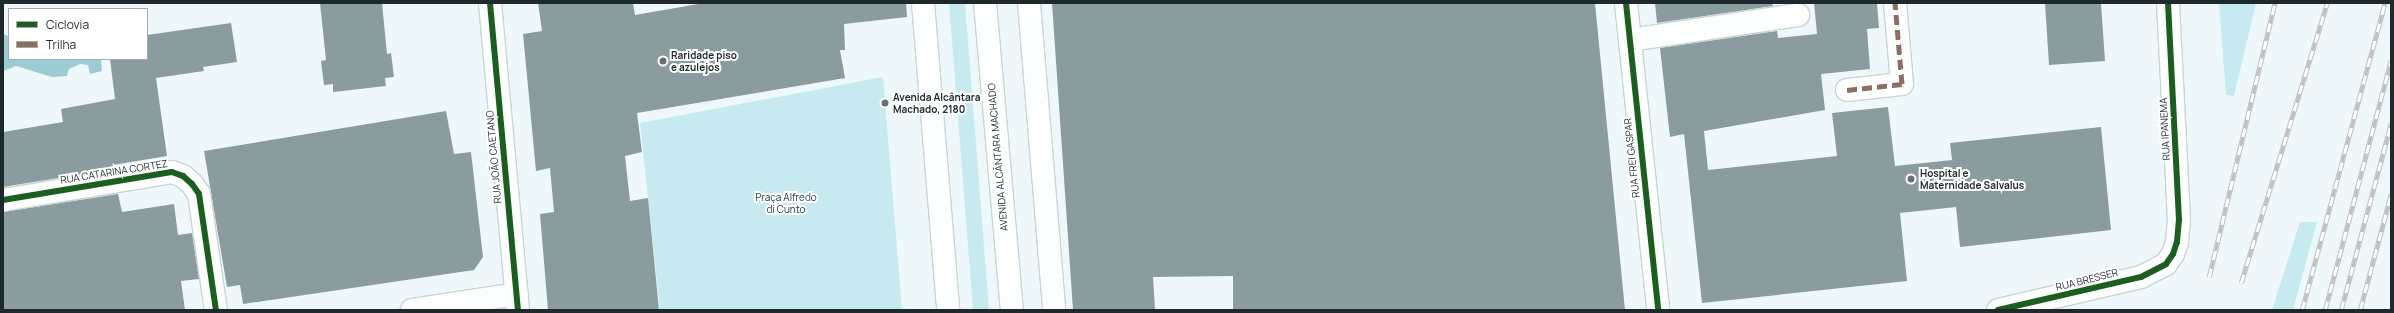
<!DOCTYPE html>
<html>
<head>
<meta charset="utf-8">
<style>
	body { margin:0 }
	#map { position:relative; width:2394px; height:313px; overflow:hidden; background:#eef8fa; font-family:Manrope,sans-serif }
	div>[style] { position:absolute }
	.green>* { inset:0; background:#c6eaef }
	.water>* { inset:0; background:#9cccd3 }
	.building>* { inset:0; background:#8b9c9f }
	.roads { filter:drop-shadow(1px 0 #cad4d5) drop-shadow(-1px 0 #cad4d5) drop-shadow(0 1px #cad4d5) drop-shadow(0 -1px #cad4d5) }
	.minor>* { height:22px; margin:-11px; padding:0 11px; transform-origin:11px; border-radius:11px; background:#fcfefe }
	.major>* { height:22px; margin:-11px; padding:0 11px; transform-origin:11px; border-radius:11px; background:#fcfefe }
	.highway>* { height:22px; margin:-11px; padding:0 11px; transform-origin:11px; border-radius:11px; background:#fcfefe }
	.rail>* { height:4.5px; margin-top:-2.25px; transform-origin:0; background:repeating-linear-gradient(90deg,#fff 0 9px,#bec1c1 0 18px); box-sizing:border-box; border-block:1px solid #bec1c1 }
	.quiet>* { height:5px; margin-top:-2.5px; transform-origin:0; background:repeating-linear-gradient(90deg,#8d6e63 0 10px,transparent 0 15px) }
	.cycleway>* { height:6px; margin:-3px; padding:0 3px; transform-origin:3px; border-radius:3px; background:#1b5e20 }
	.dots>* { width:11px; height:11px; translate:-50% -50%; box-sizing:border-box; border:2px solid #fff; border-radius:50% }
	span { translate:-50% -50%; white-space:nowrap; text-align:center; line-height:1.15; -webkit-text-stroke:4px #fff; paint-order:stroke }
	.poi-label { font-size:10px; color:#1d292a; font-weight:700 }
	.left { translate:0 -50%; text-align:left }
	.street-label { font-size:10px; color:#1d292a }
	.park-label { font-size:10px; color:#153539 }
	.frame { position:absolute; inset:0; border:4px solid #1d292a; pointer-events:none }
	.legend { position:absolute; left:8px; top:8px; width:140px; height:52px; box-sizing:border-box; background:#fff; border:1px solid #a5a9aa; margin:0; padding:5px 7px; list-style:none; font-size:12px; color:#1d292a }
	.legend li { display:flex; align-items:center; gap:8px; height:20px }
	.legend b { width:20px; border:1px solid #a5a9aa }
</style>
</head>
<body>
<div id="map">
	<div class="green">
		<div style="clip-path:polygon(949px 3px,965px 3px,989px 310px,973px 310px)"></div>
		<div style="clip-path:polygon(2219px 3px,2256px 3px,2234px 96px,2226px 95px)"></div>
		<div style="clip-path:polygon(883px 77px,902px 310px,660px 310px,640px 123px)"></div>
		<div style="clip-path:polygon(2300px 222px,2317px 222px,2293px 310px,2272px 310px)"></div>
	</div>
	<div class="water">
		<div style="clip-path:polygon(3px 34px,9px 36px,9px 59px,101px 59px,102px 71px,90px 74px,88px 65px,80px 64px,69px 69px,67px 76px,52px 77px,16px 66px,3px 71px)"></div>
	</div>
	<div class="building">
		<div style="clip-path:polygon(320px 3px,382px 3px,387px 54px,391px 53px,394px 77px,385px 78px,386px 86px,333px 92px,333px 84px,324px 85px,321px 61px,326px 60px)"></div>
		<div style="clip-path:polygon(538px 3px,633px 3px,635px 15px,704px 3px,906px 3px,907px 17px,844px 24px,845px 50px,840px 50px,845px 78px,637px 113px,642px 152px,625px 156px,630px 201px,648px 198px,659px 310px,548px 310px,540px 214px,554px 212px,550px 168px,536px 171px,523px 34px,542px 31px)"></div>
		<div style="clip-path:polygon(1052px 3px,1595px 3px,1625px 310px,1233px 310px,1233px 276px,1153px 277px,1155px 310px,1073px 310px)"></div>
		<div style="clip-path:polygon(1655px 3px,1772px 3px,1773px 6px,1657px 23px)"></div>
		<div style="clip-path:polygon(1814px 3px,1877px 3px,1879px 28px,1867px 29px,1870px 69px,1821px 74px,1825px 110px,1704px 131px,1708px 170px,1837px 156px,1832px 113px,1888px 107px,1895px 166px,1952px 160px,1950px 143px,2101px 127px,2111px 230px,1960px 247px,1956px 207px,1900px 213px,1907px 281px,1702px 303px,1684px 134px,1670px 137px,1660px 48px,1777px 31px,1778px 38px,1817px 34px)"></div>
		<div style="clip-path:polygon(2045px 3px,2101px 3px,2105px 61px,2049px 65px)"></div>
		<div style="clip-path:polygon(231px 23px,237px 62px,203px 67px,204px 71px,156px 78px,167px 156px,113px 165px,114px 169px,3px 187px,3px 132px,63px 122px,61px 109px,115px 99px,110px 59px,147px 59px,147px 35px)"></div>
		<div style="clip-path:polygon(446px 111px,454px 154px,471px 152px,483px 257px,474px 270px,243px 304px,240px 285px,227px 287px,204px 151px)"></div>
		<div style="clip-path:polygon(118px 194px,122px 212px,174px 204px,178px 235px,192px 233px,199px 279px,181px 281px,185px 310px,3px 310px,3px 212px)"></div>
	</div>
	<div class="roads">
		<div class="minor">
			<div style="left:490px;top:3px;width:308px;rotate:84.8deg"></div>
			<div style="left:1626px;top:3px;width:309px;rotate:84deg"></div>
			<div style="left:1630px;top:40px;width:170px;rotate:-8.5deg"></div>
			<div style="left:1847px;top:90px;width:55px;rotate:-6.2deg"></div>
			<div style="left:1902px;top:84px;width:81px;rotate:-94.9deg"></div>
			<div style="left:3px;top:200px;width:171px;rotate:-9.4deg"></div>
			<div style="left:172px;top:172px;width:12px;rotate:20deg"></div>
			<div style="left:183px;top:176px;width:12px;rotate:42deg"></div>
			<div style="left:192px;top:184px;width:12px;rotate:55deg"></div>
			<div style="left:199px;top:194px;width:117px;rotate:81.7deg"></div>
			<div style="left:412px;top:310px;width:106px;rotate:-8.7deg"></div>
			<div style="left:1998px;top:310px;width:147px;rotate:-13deg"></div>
			<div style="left:2141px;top:277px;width:28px;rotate:-27deg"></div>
			<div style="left:2166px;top:264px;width:12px;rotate:-55deg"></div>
			<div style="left:2173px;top:254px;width:13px;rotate:-72deg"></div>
			<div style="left:2177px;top:242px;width:22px;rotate:-85deg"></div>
			<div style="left:2179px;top:220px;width:217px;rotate:-92.9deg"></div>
		</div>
		<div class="major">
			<div style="left:1029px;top:3px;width:308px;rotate:85.3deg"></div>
		</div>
		<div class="highway">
			<div style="left:923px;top:3px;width:308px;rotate:85.3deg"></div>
			<div style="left:985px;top:3px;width:308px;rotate:85deg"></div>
		</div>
	</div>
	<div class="rail">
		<div style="left:2209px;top:277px;width:282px;rotate:-76.5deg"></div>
		<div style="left:2241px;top:283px;width:293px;rotate:-72.9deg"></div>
		<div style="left:2302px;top:310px;width:318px;rotate:-74.9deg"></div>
		<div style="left:2325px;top:310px;width:258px;rotate:-75.2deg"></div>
		<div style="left:2341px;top:310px;width:193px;rotate:-75deg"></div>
		<div style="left:2360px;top:310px;width:120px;rotate:-75deg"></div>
	</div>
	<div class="quiet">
		<div style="left:1847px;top:90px;width:55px;rotate:-6.2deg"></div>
		<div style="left:1902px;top:84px;width:81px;rotate:-94.9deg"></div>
	</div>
	<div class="cycleway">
		<div style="left:490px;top:3px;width:308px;rotate:84.8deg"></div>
		<div style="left:1626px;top:3px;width:309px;rotate:84deg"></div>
		<div style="left:3px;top:200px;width:171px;rotate:-9.4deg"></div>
		<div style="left:172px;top:172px;width:12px;rotate:20deg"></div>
		<div style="left:183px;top:176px;width:12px;rotate:42deg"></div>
		<div style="left:192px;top:184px;width:12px;rotate:55deg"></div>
		<div style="left:199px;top:194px;width:117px;rotate:81.7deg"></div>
		<div style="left:1998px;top:310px;width:147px;rotate:-13deg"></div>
		<div style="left:2141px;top:277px;width:28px;rotate:-27deg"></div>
		<div style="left:2166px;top:264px;width:12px;rotate:-55deg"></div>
		<div style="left:2173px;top:254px;width:13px;rotate:-72deg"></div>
		<div style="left:2177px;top:242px;width:22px;rotate:-85deg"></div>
		<div style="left:2179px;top:220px;width:217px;rotate:-92.9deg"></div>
	</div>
	<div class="dots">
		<div style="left:663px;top:61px;background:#667173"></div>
		<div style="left:885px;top:103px;background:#667173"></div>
		<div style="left:1911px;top:179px;background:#667173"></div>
	</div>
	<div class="poi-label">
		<span class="left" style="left:671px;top:61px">Raridade piso<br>e azulejos</span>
		<span class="left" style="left:893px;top:103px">Avenida Alcântara<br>Machado, 2180</span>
		<span class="left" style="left:1920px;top:179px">Hospital e<br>Maternidade Salvalus</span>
	</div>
	<div class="street-label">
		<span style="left:2165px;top:129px;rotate:-93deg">RUA IPANEMA</span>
		<span style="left:494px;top:157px;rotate:-95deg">RUA JOÃO CAETANO</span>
		<span style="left:998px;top:157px;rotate:-95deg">AVENIDA ALCÂNTARA MACHADO</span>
		<span style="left:1632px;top:158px;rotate:-96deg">RUA FREI GASPAR</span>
		<span style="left:114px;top:172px;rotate:-9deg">RUA CATARINA CORTEZ</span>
		<span style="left:2087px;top:280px;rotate:-14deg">RUA BRESSER</span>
	</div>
	<div class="park-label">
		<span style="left:786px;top:203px">Praça Alfredo<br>di Cunto</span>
	</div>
	<div class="frame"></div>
	<ul class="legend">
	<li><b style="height:5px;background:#1b5e20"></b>Ciclovia</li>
	<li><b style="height:5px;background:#8d6e63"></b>Trilha</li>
	</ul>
</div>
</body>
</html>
